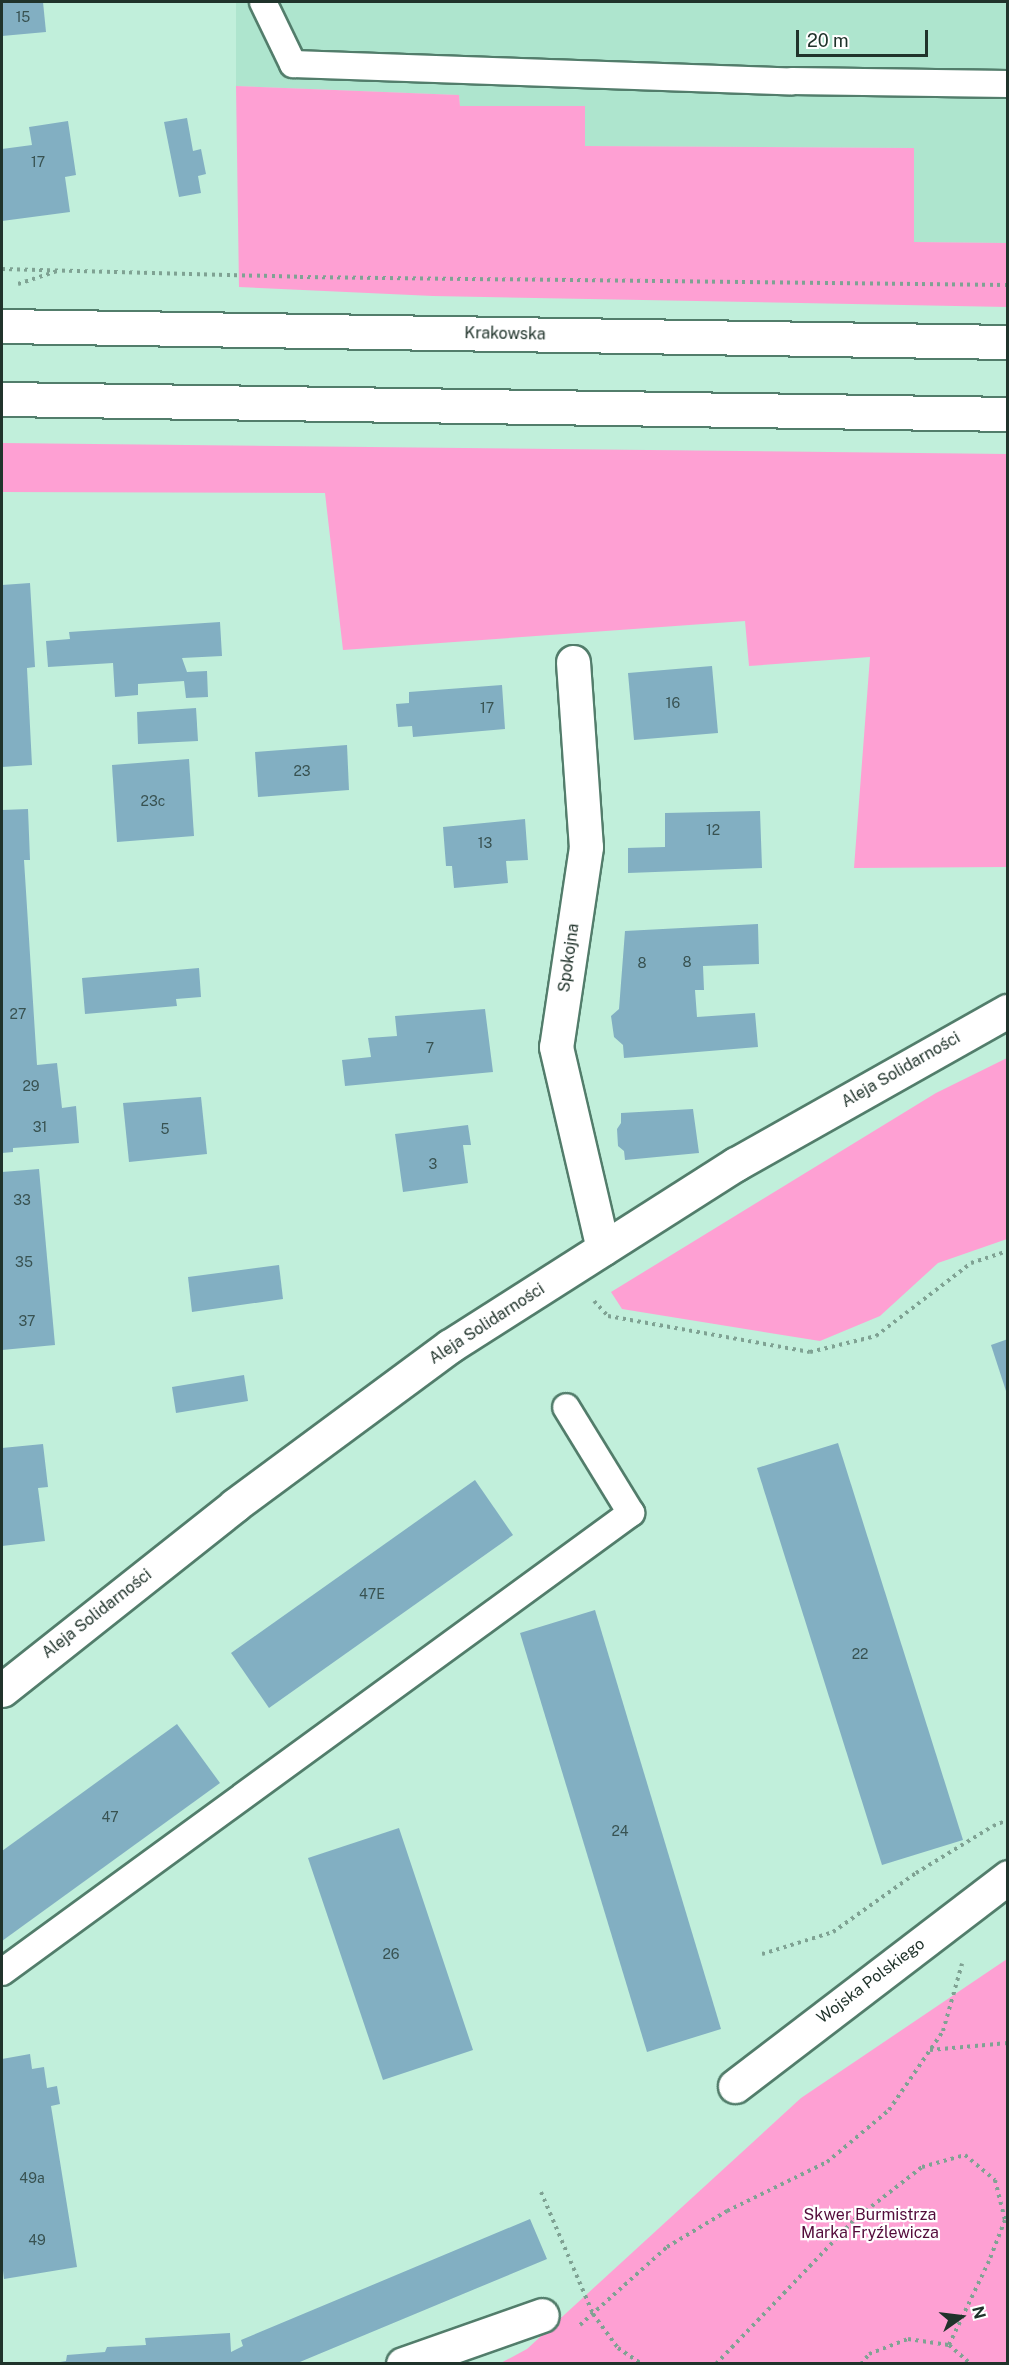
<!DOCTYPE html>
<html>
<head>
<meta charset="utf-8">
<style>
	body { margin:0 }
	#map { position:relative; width:1009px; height:2365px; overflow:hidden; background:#c1efdb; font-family:"Public Sans",sans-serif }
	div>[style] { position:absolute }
	.built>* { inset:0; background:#aee5ce }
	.green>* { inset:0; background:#fea0d3 }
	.building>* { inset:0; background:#82afc2 }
	.path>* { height:4px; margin-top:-2px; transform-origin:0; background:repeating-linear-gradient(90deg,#7fa293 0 3px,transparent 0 7.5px) }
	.roads { filter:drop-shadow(2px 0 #527d6b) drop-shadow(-2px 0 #527d6b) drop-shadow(0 2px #527d6b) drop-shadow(0 -2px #527d6b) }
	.lane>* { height:26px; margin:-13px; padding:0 13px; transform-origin:13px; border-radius:13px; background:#fff }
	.street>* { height:33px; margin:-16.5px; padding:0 16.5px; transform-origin:16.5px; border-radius:16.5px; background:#fff }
	.secondary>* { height:33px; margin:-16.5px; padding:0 16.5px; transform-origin:16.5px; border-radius:16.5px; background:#fff }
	span { translate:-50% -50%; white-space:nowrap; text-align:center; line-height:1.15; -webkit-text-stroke:4.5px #fff; paint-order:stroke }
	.number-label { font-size:14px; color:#385251 }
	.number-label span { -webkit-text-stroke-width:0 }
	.street-label { font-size:16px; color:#20332b }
	.park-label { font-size:16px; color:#530b3a }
	.frame { position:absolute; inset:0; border:3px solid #20332b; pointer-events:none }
	.north { position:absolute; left:931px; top:2287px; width:60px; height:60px; -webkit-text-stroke:4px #fff; paint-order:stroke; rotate:76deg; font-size:16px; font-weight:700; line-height:24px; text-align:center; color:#20332b }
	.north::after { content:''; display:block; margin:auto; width:21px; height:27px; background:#20332b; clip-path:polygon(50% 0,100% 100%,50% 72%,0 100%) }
	.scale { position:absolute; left:796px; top:30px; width:132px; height:27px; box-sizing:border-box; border:3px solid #20332b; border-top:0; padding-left:8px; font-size:18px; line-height:21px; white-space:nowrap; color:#20332b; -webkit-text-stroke:4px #fff; paint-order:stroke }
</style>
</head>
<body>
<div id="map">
	<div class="built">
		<div style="clip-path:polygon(236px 2px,1007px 2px,1007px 243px,914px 242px,913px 148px,585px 146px,584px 106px,460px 106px,459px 95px,236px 86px)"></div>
	</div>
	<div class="green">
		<div style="clip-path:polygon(236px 86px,459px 95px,460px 106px,585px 106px,585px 146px,914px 148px,914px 242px,1007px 243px,1007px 307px,433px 296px,239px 287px)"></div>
		<div style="clip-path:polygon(2px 443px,1007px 454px,1007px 867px,854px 868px,870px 657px,749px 666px,745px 621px,343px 650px,325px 493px,2px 492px)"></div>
		<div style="clip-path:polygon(1007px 1058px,1007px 1239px,938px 1263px,880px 1316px,820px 1341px,622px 1309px,611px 1292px,936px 1093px)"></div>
		<div style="clip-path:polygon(1007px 1959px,1007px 2363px,499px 2364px,527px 2349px,801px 2098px)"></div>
	</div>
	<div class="building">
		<div style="clip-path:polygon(2px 2px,43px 2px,46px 32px,2px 36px)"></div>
		<div style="clip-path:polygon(187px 118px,193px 151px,201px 149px,206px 174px,198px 176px,201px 193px,179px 197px,164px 122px)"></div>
		<div style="clip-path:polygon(68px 121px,76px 175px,65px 177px,70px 212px,2px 221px,2px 149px,32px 145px,29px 127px)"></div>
		<div style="clip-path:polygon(30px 583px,35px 667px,27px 668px,32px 765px,2px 767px,2px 585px)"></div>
		<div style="clip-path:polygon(220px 622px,222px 656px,182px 658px,187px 672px,207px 671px,208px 697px,186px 698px,184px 681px,138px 684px,138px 695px,115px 697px,113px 663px,48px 667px,46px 641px,70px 639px,69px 632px)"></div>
		<div style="clip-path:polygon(712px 666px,718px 733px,634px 740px,628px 673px)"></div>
		<div style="clip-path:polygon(502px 685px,505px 729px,413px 737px,412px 726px,398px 727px,396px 704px,409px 703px,409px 692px)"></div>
		<div style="clip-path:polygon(196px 708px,198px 741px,138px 744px,137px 712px)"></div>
		<div style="clip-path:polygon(347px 745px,349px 790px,258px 797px,255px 752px)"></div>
		<div style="clip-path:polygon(189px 759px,194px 836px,117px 842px,112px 765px)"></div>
		<div style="clip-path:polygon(28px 809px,30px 860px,24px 860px,37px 1065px,57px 1063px,62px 1108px,76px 1106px,79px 1143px,13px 1148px,13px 1152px,2px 1153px,2px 810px)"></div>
		<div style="clip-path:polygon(760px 811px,762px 868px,628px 873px,628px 848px,665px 847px,665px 813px)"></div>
		<div style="clip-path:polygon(525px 819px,528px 860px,506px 861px,508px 883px,454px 888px,452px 866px,446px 866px,443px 827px)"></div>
		<div style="clip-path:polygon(758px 924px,759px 964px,703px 966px,704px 990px,695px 990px,697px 1017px,755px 1013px,758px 1047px,624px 1058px,623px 1045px,614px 1037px,611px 1016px,619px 1009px,625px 931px)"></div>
		<div style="clip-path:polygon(199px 968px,201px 997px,176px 999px,177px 1006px,85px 1014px,82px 978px)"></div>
		<div style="clip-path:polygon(485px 1009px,493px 1072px,345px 1086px,342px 1060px,371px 1057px,368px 1038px,397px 1036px,395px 1016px)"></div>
		<div style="clip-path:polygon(201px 1097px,207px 1154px,129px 1162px,123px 1103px)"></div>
		<div style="clip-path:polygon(693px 1109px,699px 1153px,625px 1160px,624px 1151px,618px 1146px,617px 1129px,621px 1123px,621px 1113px)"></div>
		<div style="clip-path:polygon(468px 1125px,471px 1145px,463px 1145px,468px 1183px,403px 1192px,395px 1134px)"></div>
		<div style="clip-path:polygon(39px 1169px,55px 1345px,2px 1350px,2px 1172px)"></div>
		<div style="clip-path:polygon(279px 1265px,283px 1299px,192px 1312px,188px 1277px)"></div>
		<div style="clip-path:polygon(1008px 1339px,1008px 1394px,1007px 1394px,991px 1345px)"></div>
		<div style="clip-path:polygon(244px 1375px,248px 1401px,176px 1413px,172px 1387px)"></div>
		<div style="clip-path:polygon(838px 1443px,963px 1840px,882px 1865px,757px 1468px)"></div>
		<div style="clip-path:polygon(43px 1444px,48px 1487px,38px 1488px,45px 1541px,2px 1546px,2px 1448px)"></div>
		<div style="clip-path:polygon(475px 1480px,513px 1535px,269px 1708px,231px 1653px)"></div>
		<div style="clip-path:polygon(595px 1610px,721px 2029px,647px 2052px,520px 1633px)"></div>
		<div style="clip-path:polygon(177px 1724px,220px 1783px,2px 1941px,2px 1851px)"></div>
		<div style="clip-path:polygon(399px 1828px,473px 2050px,383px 2080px,308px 1858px)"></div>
		<div style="clip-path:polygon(30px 2054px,32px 2069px,44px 2067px,47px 2088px,57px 2086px,60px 2104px,51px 2106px,77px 2267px,4px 2279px,2px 2262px,2px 2059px)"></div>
		<div style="clip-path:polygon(530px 2219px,547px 2259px,295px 2364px,48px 2364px,66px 2361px,67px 2355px,105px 2352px,107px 2347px,146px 2345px,145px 2338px,230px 2333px,231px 2352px,243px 2346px,241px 2340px)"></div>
	</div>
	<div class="path">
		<div style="left:2px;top:269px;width:298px;rotate:1.5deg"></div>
		<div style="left:300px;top:277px;width:708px;rotate:0.65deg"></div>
		<div style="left:18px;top:284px;width:41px;rotate:-18.4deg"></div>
		<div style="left:594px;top:1301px;width:21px;rotate:47deg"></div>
		<div style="left:608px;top:1316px;width:205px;rotate:10.1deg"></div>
		<div style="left:810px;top:1352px;width:68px;rotate:-13.6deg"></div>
		<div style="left:876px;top:1336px;width:120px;rotate:-37.5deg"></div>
		<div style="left:971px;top:1263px;width:39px;rotate:-18deg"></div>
		<div style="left:762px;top:1954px;width:74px;rotate:-17.2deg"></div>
		<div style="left:833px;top:1932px;width:102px;rotate:-35.4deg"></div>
		<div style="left:916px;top:1873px;width:90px;rotate:-31.4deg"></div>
		<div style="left:993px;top:1826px;width:16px;rotate:-22deg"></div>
		<div style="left:930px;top:2050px;width:78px;rotate:-5.1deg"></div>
		<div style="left:541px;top:2192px;width:133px;rotate:66.9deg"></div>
		<div style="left:593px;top:2314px;width:42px;rotate:53.7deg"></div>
		<div style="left:618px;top:2348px;width:29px;rotate:34deg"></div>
		<div style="left:580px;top:2325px;width:117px;rotate:-41.9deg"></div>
		<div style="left:667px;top:2247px;width:70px;rotate:-31deg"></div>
		<div style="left:727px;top:2211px;width:111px;rotate:-26.1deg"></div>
		<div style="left:827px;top:2162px;width:81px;rotate:-40deg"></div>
		<div style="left:889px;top:2110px;width:96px;rotate:-55.6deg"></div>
		<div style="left:943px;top:2031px;width:70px;rotate:-74.2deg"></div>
		<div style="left:716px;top:2364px;width:199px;rotate:-46.2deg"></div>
		<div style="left:854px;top:2220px;width:86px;rotate:-37.9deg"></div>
		<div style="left:922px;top:2167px;width:45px;rotate:-15.6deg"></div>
		<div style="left:965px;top:2155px;width:39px;rotate:40deg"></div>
		<div style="left:995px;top:2180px;width:41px;rotate:76deg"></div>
		<div style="left:1005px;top:2220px;width:44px;rotate:111.3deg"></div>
		<div style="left:989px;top:2261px;width:93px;rotate:115.5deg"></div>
		<div style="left:861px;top:2364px;width:13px;rotate:-51deg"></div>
		<div style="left:869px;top:2354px;width:42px;rotate:-21deg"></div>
		<div style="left:908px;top:2339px;width:41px;rotate:8.3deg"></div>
		<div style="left:949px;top:2345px;width:29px;rotate:41deg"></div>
		<div style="left:1006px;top:2364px;width:2px;rotate:-27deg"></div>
	</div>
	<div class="roads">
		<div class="lane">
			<div style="left:263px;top:2px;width:69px;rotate:64.2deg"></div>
			<div style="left:293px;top:64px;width:499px;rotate:2deg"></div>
			<div style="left:792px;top:81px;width:216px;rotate:0.8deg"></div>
			<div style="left:2px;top:1972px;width:779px;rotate:-36.12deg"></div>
			<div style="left:631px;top:1513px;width:124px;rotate:-121.5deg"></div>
		</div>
		<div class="street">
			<div style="left:573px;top:662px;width:185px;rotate:86deg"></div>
			<div style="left:586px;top:847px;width:202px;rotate:98.5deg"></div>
			<div style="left:556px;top:1047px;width:207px;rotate:76.9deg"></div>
			<div style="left:2px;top:1690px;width:298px;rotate:-38.4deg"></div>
			<div style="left:235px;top:1505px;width:267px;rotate:-36.5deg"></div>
			<div style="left:450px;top:1346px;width:339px;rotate:-32.5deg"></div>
			<div style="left:736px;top:1164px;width:312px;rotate:-29.4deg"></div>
			<div style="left:735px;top:2086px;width:344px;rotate:-37.4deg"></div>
			<div style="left:403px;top:2364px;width:147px;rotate:-19.4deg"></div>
		</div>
		<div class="secondary">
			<div style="left:2px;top:326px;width:1006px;rotate:0.91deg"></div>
			<div style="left:2px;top:399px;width:1006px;rotate:0.85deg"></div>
		</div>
	</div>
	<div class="number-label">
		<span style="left:23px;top:17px">15</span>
		<span style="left:38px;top:162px">17</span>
		<span style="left:673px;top:703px">16</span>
		<span style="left:487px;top:708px">17</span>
		<span style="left:302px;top:771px">23</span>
		<span style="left:153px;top:801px">23c</span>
		<span style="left:713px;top:830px">12</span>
		<span style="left:485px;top:843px">13</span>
		<span style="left:687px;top:962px">8</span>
		<span style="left:642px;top:963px">8</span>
		<span style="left:18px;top:1014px">27</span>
		<span style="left:430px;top:1048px">7</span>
		<span style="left:31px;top:1086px">29</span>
		<span style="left:40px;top:1127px">31</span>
		<span style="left:165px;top:1129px">5</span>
		<span style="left:433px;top:1164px">3</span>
		<span style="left:22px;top:1200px">33</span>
		<span style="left:24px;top:1262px">35</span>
		<span style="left:27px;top:1321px">37</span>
		<span style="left:372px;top:1594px">47E</span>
		<span style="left:860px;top:1654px">22</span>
		<span style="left:110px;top:1817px">47</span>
		<span style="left:620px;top:1831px">24</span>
		<span style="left:391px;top:1954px">26</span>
		<span style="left:32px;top:2178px">49a</span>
		<span style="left:37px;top:2240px">49</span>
	</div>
	<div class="street-label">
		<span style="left:505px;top:334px;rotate:1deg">Krakowska</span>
		<span style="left:569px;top:958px;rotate:-82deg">Spokojna</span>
		<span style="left:901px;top:1070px;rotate:-30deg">Aleja Solidarności</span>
		<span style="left:487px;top:1324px;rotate:-33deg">Aleja Solidarności</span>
		<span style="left:97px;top:1614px;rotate:-38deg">Aleja Solidarności</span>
		<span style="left:871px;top:1981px;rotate:-37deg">Wojska Polskiego</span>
	</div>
	<div class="park-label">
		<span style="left:870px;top:2224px">Skwer Burmistrza<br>Marka Fryźlewicza</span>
	</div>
	<div class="frame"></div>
	<div class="north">N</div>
	<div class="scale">20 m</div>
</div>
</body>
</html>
